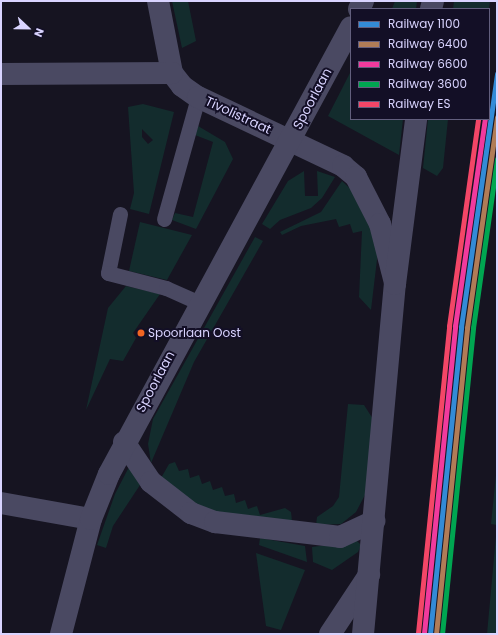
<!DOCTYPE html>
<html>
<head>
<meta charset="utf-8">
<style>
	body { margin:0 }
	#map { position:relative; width:498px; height:635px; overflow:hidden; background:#161421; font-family:Poppins,sans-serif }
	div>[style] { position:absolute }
	.green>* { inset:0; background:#132c2d }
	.service>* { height:15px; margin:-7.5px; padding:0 7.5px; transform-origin:7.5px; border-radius:7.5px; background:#4a4962 }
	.minor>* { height:22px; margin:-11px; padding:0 11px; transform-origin:11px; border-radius:11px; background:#4a4962 }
	.tertiary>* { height:22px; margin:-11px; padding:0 11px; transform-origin:11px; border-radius:11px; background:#4a4962 }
	.rail-1>* { height:5px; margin:-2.5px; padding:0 2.5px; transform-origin:2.5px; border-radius:2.5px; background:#338bd7 }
	.rail-2>* { height:5px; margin:-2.5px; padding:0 2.5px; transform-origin:2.5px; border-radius:2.5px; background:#b07c57 }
	.rail-3>* { height:5px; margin:-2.5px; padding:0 2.5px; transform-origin:2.5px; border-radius:2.5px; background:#f13a9d }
	.rail-4>* { height:5px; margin:-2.5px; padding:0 2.5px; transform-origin:2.5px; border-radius:2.5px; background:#00a651 }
	.rail-5>* { height:5px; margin:-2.5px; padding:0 2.5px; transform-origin:2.5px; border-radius:2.5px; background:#f34667 }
	.dots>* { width:11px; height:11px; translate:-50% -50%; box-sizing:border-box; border:2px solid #130f26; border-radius:50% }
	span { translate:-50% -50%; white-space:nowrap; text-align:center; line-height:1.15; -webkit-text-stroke:4px #130f26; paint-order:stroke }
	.bus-label { font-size:12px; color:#d9d4ff }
	.left { translate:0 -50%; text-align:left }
	.street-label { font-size:13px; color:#d9d4ff }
	.frame { position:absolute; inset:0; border:2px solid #d9d4ff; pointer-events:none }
	.legend { position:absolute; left:350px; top:8px; width:140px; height:112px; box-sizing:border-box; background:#130f26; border:1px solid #625e7d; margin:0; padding:5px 7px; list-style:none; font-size:12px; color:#d9d4ff }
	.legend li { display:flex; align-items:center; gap:8px; height:20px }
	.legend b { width:20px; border:1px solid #625e7d }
	.north { position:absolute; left:8px; top:8px; width:40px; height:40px; -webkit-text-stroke:3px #130f26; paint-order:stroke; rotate:112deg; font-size:11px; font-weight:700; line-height:16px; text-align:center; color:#d9d4ff }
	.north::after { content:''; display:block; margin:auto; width:14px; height:18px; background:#d9d4ff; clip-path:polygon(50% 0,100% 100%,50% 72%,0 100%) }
</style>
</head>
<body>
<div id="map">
	<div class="green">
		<div style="clip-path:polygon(172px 1px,188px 1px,196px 41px,182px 48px)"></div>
		<div style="clip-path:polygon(395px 1px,417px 1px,416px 9px,392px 9px)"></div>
		<div style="clip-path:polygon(454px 1px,490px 1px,489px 9px,453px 9px)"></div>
		<div style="clip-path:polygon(351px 71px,351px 119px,403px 119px,399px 155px,328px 116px)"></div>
		<div style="clip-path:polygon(evenodd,143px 104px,174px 112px,149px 214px,130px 209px,134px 193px,128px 107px,143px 104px,142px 129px,153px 140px,148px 144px,142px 137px,142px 129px)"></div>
		<div style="clip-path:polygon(428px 119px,448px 119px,443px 168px,437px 176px,423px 168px)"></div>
		<div style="clip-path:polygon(198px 126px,225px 142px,233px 159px,196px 229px,172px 220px,175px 213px,193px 217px,213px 142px,195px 135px)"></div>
		<div style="clip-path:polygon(304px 171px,305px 196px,318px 196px,317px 171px,335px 177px,322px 198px,311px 208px,280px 220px,270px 229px,262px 224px,288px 181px)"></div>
		<div style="clip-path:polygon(342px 181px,359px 197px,378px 251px,371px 310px,359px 297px,362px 231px,353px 233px,350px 224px,339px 227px,336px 219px,301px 226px,282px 235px,280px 232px,321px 212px)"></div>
		<div style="clip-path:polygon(140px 222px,192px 235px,167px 280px,129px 271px)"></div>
		<div style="clip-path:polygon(255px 237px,263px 241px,194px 362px,151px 463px,148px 444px,153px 419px)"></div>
		<div style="clip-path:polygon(126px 286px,160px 294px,133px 333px,136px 338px,123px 361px,110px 359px,86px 410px,108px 308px)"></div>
		<div style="clip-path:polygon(348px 404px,364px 405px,373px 419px,366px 493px,356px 512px,341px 524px,316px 525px,317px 517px,333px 506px,339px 497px)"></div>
		<div style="clip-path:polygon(175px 462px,179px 471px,188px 469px,190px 478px,199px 475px,202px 484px,210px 481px,213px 490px,222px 487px,225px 496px,234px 494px,236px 503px,245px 500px,248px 509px,257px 506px,260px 515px,285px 508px,291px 512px,292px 521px,194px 509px,161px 478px,169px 464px)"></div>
		<div style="clip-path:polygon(497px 465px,497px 634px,487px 634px,497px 525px,491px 524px)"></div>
		<div style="clip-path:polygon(129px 467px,142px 482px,113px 526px,106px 548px,97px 545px,115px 494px)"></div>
		<div style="clip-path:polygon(260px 538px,305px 546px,307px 562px,259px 545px)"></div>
		<div style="clip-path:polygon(357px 541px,361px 545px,358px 552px,332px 570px,313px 562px,312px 547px)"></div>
		<div style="clip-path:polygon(256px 553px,305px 570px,281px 630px,266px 626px)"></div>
	</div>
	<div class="service">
		<div style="left:120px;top:214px;width:60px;rotate:101.5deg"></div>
		<div style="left:108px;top:273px;width:60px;rotate:14.5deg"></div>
		<div style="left:166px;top:288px;width:36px;rotate:24deg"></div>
		<div style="left:164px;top:219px;width:127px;rotate:-74.4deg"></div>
	</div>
	<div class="minor">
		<div style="left:158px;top:1px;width:73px;rotate:79deg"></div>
		<div style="left:172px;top:73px;width:16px;rotate:52deg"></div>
		<div style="left:182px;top:86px;width:19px;rotate:35deg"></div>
		<div style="left:198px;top:97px;width:161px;rotate:25.4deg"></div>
		<div style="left:343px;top:166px;width:17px;rotate:40deg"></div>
		<div style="left:356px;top:177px;width:53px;rotate:62.9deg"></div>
		<div style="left:380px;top:224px;width:61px;rotate:75.7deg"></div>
		<div style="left:1px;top:74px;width:171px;rotate:-0.3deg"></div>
		<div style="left:124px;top:442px;width:48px;rotate:56deg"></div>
		<div style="left:151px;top:482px;width:51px;rotate:37.8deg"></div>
		<div style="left:191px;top:513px;width:26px;rotate:21deg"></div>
		<div style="left:215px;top:522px;width:126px;rotate:6.8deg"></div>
		<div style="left:340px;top:537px;width:38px;rotate:-25deg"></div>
		<div style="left:1px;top:503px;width:91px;rotate:10.1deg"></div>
		<div style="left:330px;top:634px;width:71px;rotate:-56.5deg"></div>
	</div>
	<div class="tertiary">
		<div style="left:359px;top:9px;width:9px;rotate:-63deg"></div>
		<div style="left:431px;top:9px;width:8px;rotate:-76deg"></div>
		<div style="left:61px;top:634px;width:119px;rotate:-75.4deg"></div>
		<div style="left:91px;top:519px;width:48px;rotate:-68.2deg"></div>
		<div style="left:109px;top:474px;width:508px;rotate:-61.57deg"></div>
		<div style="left:363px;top:634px;width:351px;rotate:-84.8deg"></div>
		<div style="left:395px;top:284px;width:166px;rotate:-82.7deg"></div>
	</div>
	<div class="rail-1">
		<div style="left:430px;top:634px;width:309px;rotate:-84.2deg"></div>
		<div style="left:461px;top:327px;width:256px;rotate:-81.9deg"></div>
	</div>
	<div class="rail-2">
		<div style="left:436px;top:634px;width:308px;rotate:-84.2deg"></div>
		<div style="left:467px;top:328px;width:213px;rotate:-81.9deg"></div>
	</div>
	<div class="rail-3">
		<div style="left:424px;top:633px;width:309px;rotate:-84.2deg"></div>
		<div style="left:455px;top:326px;width:209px;rotate:-81.8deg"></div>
	</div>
	<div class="rail-4">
		<div style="left:442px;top:634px;width:308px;rotate:-84.2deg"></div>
		<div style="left:473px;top:328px;width:171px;rotate:-81.9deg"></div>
	</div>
	<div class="rail-5">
		<div style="left:418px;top:633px;width:309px;rotate:-84.2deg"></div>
		<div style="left:449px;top:326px;width:209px;rotate:-82deg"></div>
	</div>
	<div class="dots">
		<div style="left:141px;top:333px;background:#f26522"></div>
	</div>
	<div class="bus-label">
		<span class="left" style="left:148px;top:333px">Spoorlaan Oost</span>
	</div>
	<div class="street-label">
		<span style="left:313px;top:99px;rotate:-62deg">Spoorlaan</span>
		<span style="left:238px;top:116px;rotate:25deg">Tivolistraat</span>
		<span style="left:156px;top:382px;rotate:-62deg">Spoorlaan</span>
	</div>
	<div class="frame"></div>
	<ul class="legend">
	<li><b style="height:5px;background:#338bd7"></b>Railway 1100</li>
	<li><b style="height:5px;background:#b07c57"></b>Railway 6400</li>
	<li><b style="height:5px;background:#f13a9d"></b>Railway 6600</li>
	<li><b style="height:5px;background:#00a651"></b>Railway 3600</li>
	<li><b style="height:5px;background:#f34667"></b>Railway ES</li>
	</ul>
	<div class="north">N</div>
</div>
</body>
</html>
